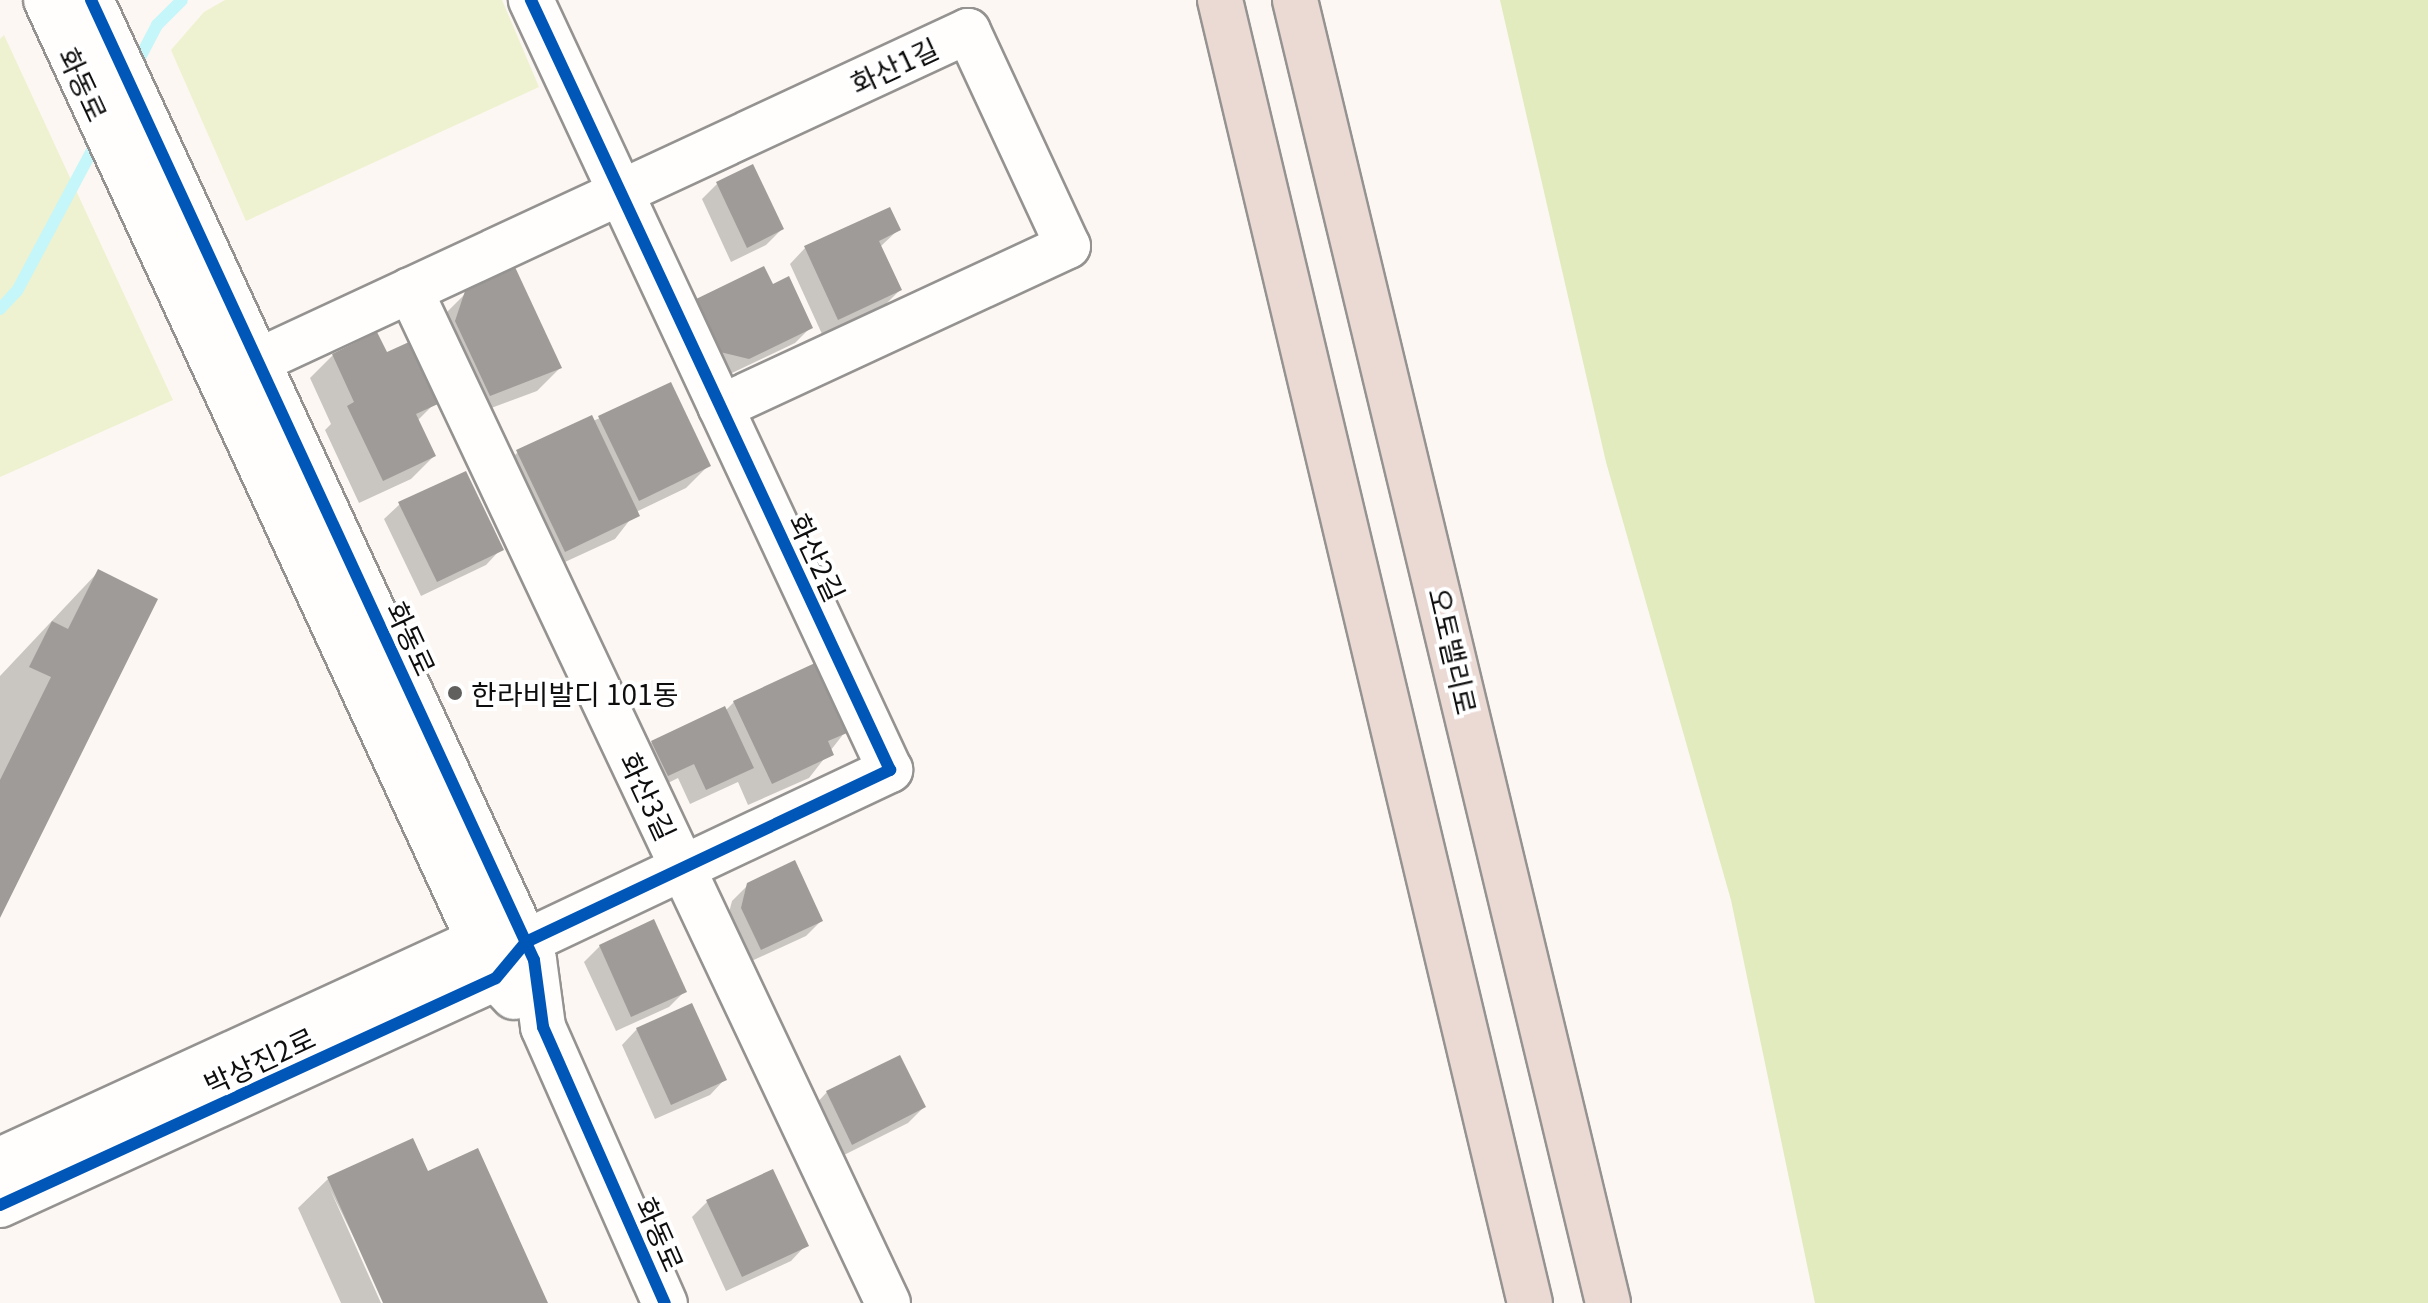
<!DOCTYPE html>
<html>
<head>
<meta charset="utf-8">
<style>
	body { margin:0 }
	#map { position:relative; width:2428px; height:1303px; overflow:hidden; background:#fcf7f2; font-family:Georgia,"Noto Sans KR",serif }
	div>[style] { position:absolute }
	.green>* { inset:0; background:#eef2d0 }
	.forest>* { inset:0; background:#e1ebbd }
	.shadow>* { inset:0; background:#0003 }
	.stream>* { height:12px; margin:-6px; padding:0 6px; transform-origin:6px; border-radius:6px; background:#c5f6fa }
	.building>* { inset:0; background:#9f9b98 }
	.roads { filter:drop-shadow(2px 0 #959391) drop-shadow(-2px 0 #959391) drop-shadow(0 2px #959391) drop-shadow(0 -2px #959391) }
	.minor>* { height:44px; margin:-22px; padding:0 22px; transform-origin:22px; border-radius:22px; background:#fffefd }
	.highway>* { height:44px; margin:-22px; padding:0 22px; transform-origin:22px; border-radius:22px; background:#ebd9d4 }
	.cycleway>* { height:12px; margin:-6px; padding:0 6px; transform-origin:6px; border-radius:6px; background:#0057b8 }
	.dots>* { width:22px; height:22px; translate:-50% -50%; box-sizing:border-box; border:4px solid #fff; border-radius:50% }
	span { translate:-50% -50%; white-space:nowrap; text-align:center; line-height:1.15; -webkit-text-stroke:8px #fff; paint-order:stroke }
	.street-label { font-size:28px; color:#0e0e0e }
	.poi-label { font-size:28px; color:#0e0e0e }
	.left { translate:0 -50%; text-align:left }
</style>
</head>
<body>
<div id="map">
	<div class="green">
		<div style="clip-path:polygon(225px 0,502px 0,539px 87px,246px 221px,171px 50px,204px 12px)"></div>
		<div style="clip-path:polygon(4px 35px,173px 400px,0 477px,0 39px)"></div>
	</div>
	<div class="forest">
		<div style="clip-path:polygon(1500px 0,2428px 0,2428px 1303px,1815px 1303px,1731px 900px,1606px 462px)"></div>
	</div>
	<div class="shadow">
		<div style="clip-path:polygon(717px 184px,782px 229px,766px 245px,731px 262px,702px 199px)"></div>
		<div style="clip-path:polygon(898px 230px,880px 247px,900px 290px,884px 306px,822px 334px,790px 264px,805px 248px)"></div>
		<div style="clip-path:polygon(772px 286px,811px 327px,795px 343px,732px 373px,701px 366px)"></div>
		<div style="clip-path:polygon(466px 293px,560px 368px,537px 391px,467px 417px,442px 317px)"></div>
		<div style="clip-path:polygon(386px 354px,435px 403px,417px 421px,434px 456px,411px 479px,359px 503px,325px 430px,331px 424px,310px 378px,333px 355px)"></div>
		<div style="clip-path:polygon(600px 418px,709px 465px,686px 488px,636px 512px,615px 539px,541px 573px,495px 475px,518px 452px)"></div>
		<div style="clip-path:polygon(400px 504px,501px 549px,486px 565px,421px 596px,384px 519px)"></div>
		<div style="clip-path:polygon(98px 572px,0 913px,0 676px)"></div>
		<div style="clip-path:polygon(734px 702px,845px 732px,809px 778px,748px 805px,738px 782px,690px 804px,678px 778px,652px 791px,637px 758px,652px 742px,725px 711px)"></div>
		<div style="clip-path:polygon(748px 885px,821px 921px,806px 936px,745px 964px,726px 924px,732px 901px)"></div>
		<div style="clip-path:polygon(600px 946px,685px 991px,669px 1007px,616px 1031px,584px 962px)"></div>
		<div style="clip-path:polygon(637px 1029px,725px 1079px,710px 1095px,655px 1119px,622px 1045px)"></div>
		<div style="clip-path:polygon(827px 1092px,924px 1107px,908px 1123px,836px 1159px,812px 1108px)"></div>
		<div style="clip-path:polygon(427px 1173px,546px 1303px,386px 1303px,330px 1189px,381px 1303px,341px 1303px,298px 1208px,328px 1179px)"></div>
		<div style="clip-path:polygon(707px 1202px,806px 1245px,791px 1261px,726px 1291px,692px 1217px)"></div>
	</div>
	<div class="stream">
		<div style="left:134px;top:69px;width:50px;rotate:-62.4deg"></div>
		<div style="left:157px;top:25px;width:35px;rotate:-45deg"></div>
		<div style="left:0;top:309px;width:25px;rotate:-47deg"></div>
		<div style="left:17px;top:291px;width:172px;rotate:-61.9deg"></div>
	</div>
	<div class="building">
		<div style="clip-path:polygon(753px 164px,784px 229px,747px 248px,716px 182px)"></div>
		<div style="clip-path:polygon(890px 207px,901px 230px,879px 241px,902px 290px,838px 320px,804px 246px)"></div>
		<div style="clip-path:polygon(764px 266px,773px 284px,789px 276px,813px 328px,749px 359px,716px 351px,692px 301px)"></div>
		<div style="clip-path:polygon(515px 267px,562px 368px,490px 396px,455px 321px,465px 291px)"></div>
		<div style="clip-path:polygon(377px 332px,387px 352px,409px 342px,438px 404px,416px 414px,436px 456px,383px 481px,347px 406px,354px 402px,332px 354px)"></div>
		<div style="clip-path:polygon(671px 382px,711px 466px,639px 501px,598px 416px)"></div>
		<div style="clip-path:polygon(592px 415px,640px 516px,565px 552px,516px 450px)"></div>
		<div style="clip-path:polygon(466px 471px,504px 550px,437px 582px,398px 502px)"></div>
		<div style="clip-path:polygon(98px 569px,158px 599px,0 918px,0 780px,51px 677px,29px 667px,52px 621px,68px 629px)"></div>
		<div style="clip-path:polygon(815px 663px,847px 733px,828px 741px,834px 755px,772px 784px,733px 701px)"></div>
		<div style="clip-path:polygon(725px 706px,754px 768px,706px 790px,694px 764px,668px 776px,651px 741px)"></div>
		<div style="clip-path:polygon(795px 860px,823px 921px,761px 950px,741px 908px,747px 883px)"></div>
		<div style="clip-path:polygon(654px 919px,687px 992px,631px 1017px,599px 945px)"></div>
		<div style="clip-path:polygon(692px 1003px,727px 1080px,671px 1105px,636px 1028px)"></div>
		<div style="clip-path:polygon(900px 1055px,926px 1107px,852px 1145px,826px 1091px)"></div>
		<div style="clip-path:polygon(413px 1138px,428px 1171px,478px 1148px,548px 1303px,383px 1303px,327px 1177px)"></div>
		<div style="clip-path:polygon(773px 1169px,809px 1246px,742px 1277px,706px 1200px)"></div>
	</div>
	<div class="roads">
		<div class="minor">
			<div style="left:46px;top:0;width:1077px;rotate:65.29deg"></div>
			<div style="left:496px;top:978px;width:26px;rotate:47deg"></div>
			<div style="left:91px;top:0;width:1057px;rotate:65.23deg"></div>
			<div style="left:534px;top:960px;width:68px;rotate:82.3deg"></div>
			<div style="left:543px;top:1027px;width:302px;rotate:66.2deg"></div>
			<div style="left:410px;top:290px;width:1120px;rotate:64.74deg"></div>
			<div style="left:258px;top:361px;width:783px;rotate:-24.93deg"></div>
			<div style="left:968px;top:31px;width:237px;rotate:65.1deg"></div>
			<div style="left:1068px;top:246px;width:383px;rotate:155.1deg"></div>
			<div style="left:0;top:1160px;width:527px;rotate:-24.67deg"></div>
			<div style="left:479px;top:940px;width:28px;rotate:2deg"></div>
			<div style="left:0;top:1205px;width:545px;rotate:-24.59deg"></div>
			<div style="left:496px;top:978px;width:47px;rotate:-50.2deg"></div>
			<div style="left:526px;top:942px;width:403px;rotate:-25.3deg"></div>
			<div style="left:890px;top:770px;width:850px;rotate:-115deg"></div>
		</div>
		<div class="highway">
			<div style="left:1220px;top:0;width:1339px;rotate:76.62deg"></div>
			<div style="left:1295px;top:0;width:1340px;rotate:76.49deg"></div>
		</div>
	</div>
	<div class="cycleway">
		<div style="left:91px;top:0;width:1057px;rotate:65.23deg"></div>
		<div style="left:534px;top:960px;width:68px;rotate:82.3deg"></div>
		<div style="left:543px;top:1027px;width:302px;rotate:66.2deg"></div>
		<div style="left:0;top:1205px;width:545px;rotate:-24.59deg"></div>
		<div style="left:496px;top:978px;width:47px;rotate:-50.2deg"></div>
		<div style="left:526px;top:942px;width:403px;rotate:-25.3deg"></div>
		<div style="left:890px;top:770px;width:850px;rotate:-115deg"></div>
	</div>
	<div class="dots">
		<div style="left:455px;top:693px;background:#61605e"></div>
	</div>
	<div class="street-label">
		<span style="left:894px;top:65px;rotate:-25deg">화산1길</span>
		<span style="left:84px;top:84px;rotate:65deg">화동로</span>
		<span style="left:818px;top:557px;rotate:65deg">화산2길</span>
		<span style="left:412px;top:638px;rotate:65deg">화동로</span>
		<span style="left:1454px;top:651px;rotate:77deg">오토밸리로</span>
		<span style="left:649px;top:796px;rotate:65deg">화산3길</span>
		<span style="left:259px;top:1060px;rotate:-25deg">박상진2로</span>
		<span style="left:661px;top:1234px;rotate:66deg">화동로</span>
	</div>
	<div class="poi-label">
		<span class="left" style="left:471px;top:693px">한라비발디 101동</span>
	</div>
</div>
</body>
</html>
